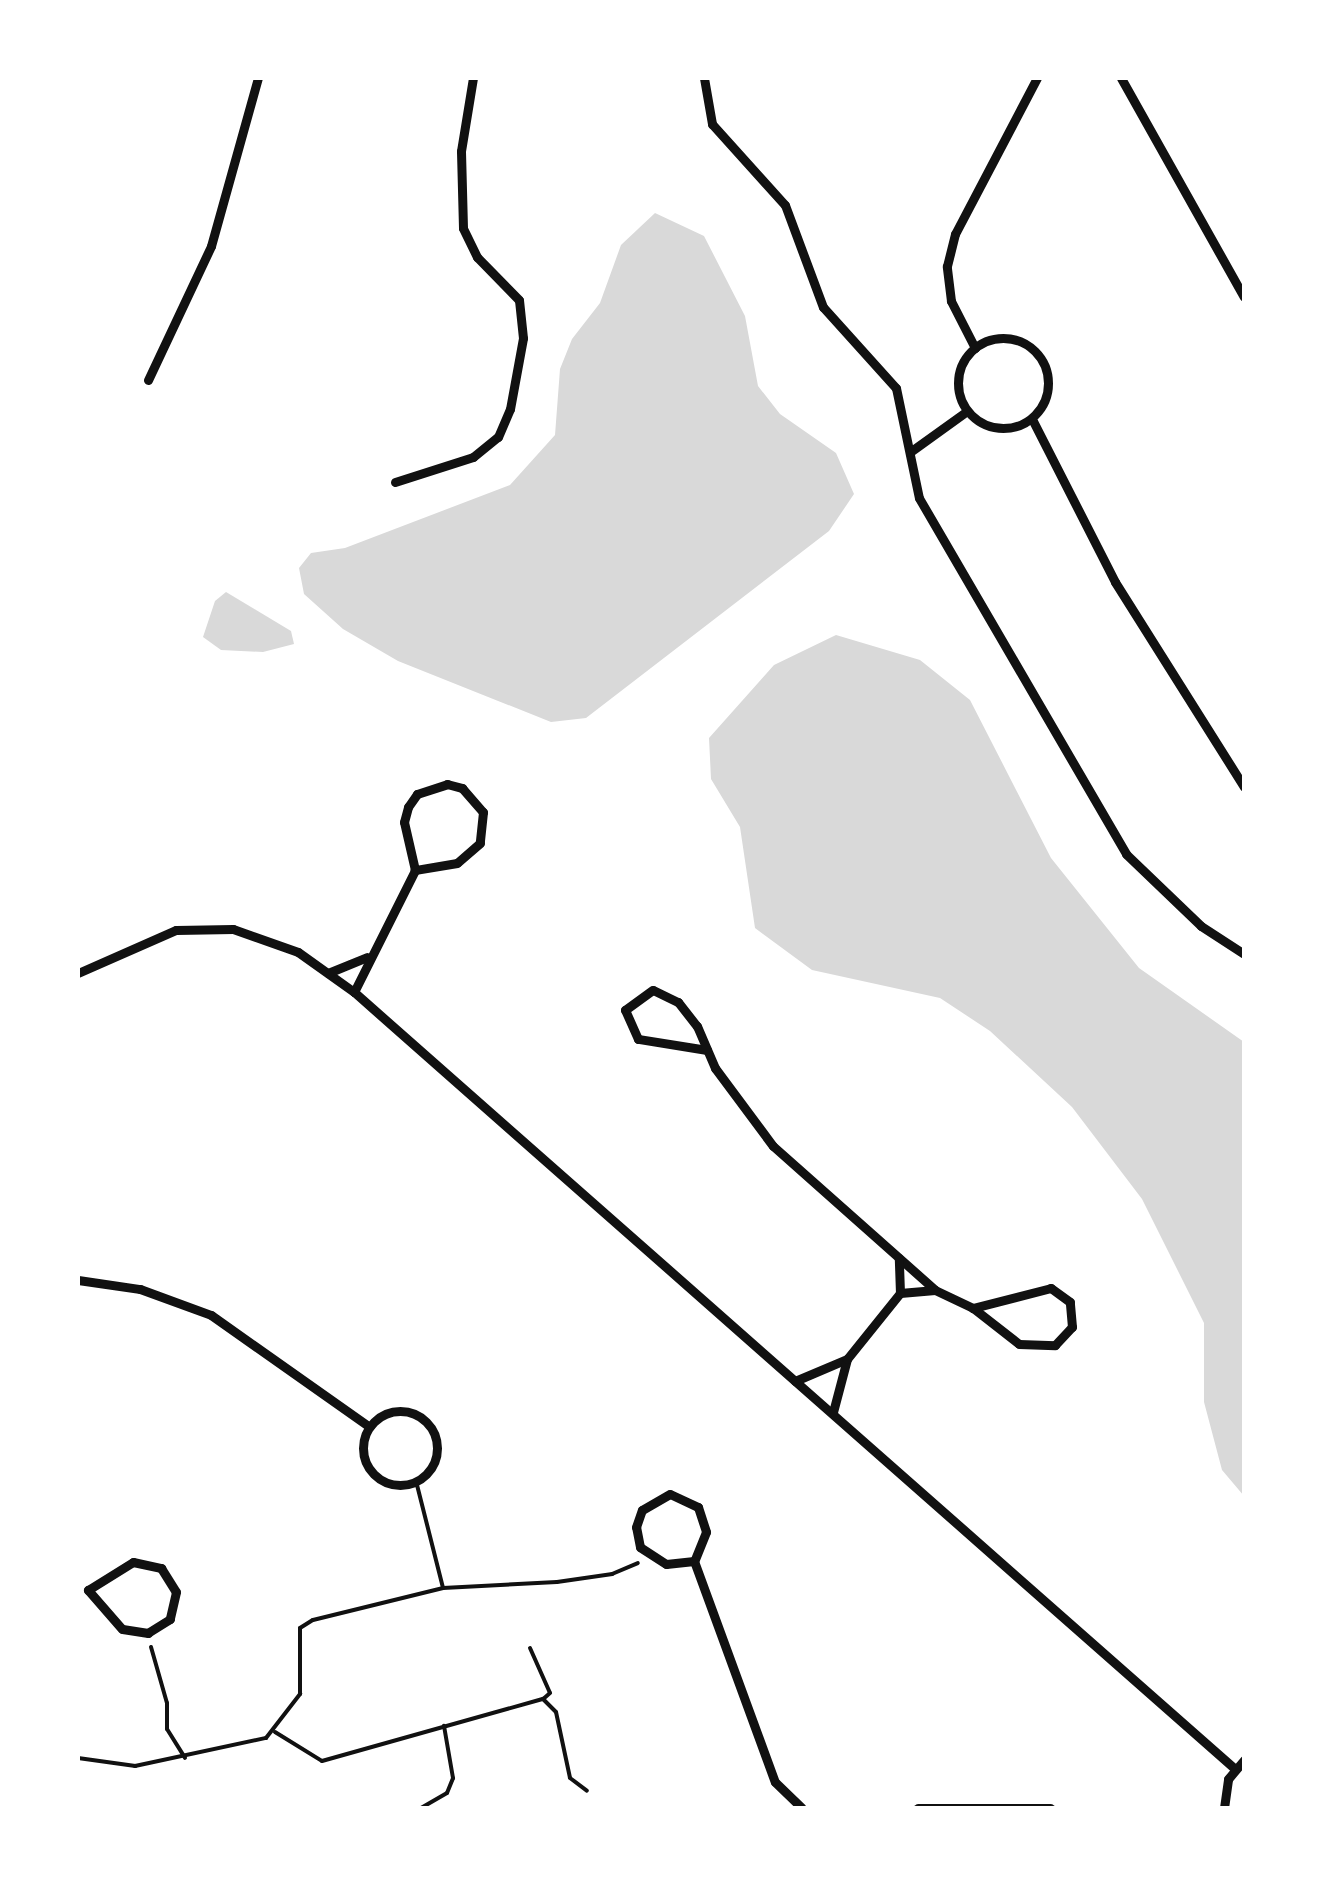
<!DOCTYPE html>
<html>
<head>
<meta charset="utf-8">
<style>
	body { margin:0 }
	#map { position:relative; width:1322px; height:1886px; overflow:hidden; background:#fff; font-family:Barlow,sans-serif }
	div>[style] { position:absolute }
	.water>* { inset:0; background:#d9d9d9 }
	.path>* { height:4px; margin:-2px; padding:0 2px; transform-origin:2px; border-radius:2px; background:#111 }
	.minor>* { height:9px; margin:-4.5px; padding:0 4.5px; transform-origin:4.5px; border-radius:4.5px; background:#111 }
	.minor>.ring { margin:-4.5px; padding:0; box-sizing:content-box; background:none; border:9px solid #111; border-radius:50% }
	span { translate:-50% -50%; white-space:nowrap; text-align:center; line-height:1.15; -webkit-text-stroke:10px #fff; paint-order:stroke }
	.frame { position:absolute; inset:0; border:80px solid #fff; pointer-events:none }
</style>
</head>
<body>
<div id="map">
	<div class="water">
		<div style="clip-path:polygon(655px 213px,704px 236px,745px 316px,758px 386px,780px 414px,836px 453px,854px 494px,829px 531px,586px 718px,551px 722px,398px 661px,343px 629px,304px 594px,299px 568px,311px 553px,345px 548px,510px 485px,555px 435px,560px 369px,572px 339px,600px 303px,621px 245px)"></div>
		<div style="clip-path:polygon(226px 592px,291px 631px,294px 644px,263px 652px,221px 650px,203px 637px,215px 601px)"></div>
		<div style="clip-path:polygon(836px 635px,920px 660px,970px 700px,1051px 858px,1139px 968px,1244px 1042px,1244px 1496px,1222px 1470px,1204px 1402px,1204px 1323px,1142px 1199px,1072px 1107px,990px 1031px,940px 998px,812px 970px,755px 928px,740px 827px,711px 779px,709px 738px,774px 665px)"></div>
	</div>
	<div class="path">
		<div style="left:416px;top:1481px;width:110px;rotate:75.8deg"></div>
		<div style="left:151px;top:1647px;width:58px;rotate:74.1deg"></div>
		<div style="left:167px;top:1703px;width:26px;rotate:90deg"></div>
		<div style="left:167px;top:1729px;width:34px;rotate:58deg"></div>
		<div style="left:530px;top:1648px;width:49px;rotate:66deg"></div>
		<div style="left:550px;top:1693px;width:9px;rotate:139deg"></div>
		<div style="left:275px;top:1732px;width:55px;rotate:31.7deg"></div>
		<div style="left:322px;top:1761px;width:230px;rotate:-15.7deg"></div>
		<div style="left:543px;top:1699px;width:18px;rotate:45deg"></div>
		<div style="left:556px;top:1712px;width:67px;rotate:78deg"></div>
		<div style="left:570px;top:1778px;width:21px;rotate:37deg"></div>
		<div style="left:78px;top:1758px;width:58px;rotate:8deg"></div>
		<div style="left:135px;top:1766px;width:134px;rotate:-12.1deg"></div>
		<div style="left:266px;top:1738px;width:56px;rotate:-52.3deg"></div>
		<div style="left:300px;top:1694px;width:66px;rotate:-90deg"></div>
		<div style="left:300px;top:1628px;width:15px;rotate:-32deg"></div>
		<div style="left:313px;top:1620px;width:134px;rotate:-13.8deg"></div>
		<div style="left:443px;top:1588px;width:114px;rotate:-3deg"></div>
		<div style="left:557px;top:1582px;width:56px;rotate:-8.3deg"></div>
		<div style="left:612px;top:1574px;width:28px;rotate:-23deg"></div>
		<div style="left:421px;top:1808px;width:30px;rotate:-30deg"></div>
		<div style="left:447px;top:1793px;width:16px;rotate:-68deg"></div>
		<div style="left:453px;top:1778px;width:53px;rotate:-99.8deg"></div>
	</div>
	<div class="minor">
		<div style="left:704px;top:78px;width:47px;rotate:80.1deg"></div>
		<div style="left:712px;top:124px;width:109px;rotate:48deg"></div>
		<div style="left:785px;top:205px;width:109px;rotate:69.6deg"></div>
		<div style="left:823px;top:307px;width:109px;rotate:48deg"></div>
		<div style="left:896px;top:388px;width:112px;rotate:78.2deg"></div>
		<div style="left:919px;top:498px;width:412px;rotate:59.8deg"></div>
		<div style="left:1126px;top:854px;width:104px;rotate:43.8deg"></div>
		<div style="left:1201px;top:926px;width:51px;rotate:33.1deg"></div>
		<div style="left:1121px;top:78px;width:251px;rotate:60.7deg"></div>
		<div class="ring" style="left:958px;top:338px;width:81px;height:81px"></div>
		<div style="left:975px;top:348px;width:53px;rotate:-117.1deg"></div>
		<div style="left:951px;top:301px;width:35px;rotate:-97deg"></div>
		<div style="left:947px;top:266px;width:33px;rotate:-76deg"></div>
		<div style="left:955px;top:234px;width:176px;rotate:-62.3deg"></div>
		<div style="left:148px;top:380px;width:148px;rotate:-64.8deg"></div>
		<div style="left:211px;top:246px;width:174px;rotate:-74.4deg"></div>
		<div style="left:1032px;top:419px;width:183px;rotate:63deg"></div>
		<div style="left:1115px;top:582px;width:242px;rotate:57.8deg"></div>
		<div style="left:910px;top:452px;width:70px;rotate:-35.7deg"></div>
		<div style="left:395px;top:482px;width:82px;rotate:-17.8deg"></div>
		<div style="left:473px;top:457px;width:32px;rotate:-39deg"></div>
		<div style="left:498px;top:437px;width:30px;rotate:-67deg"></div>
		<div style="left:510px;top:409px;width:72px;rotate:-79.6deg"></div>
		<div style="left:523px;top:338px;width:38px;rotate:-96deg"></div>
		<div style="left:519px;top:300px;width:60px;rotate:-134.3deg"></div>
		<div style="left:477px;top:257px;width:32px;rotate:-116deg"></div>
		<div style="left:463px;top:228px;width:77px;rotate:-91.5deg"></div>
		<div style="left:461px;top:151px;width:74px;rotate:-80.7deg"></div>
		<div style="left:447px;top:784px;width:16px;rotate:15deg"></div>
		<div style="left:462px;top:788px;width:32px;rotate:49deg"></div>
		<div style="left:483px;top:812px;width:31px;rotate:96deg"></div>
		<div style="left:480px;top:843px;width:30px;rotate:139deg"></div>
		<div style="left:457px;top:863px;width:43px;rotate:170.5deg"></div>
		<div style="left:415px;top:870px;width:49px;rotate:-102.9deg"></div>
		<div style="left:404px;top:822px;width:16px;rotate:-75deg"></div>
		<div style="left:408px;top:807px;width:16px;rotate:-55deg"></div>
		<div style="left:417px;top:794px;width:32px;rotate:-18deg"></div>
		<div style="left:78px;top:973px;width:107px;rotate:-23.7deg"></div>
		<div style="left:176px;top:930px;width:57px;rotate:-1deg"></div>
		<div style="left:233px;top:929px;width:69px;rotate:19.5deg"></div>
		<div style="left:298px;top:952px;width:69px;rotate:35.5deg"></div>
		<div style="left:354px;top:992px;width:1175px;rotate:41.41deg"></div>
		<div style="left:328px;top:973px;width:42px;rotate:-22.3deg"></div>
		<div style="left:354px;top:992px;width:136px;rotate:-63.4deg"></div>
		<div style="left:707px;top:1050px;width:70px;rotate:-170.9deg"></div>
		<div style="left:638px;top:1039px;width:32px;rotate:-114deg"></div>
		<div style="left:625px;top:1010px;width:34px;rotate:-36deg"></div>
		<div style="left:653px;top:990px;width:28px;rotate:26deg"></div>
		<div style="left:678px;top:1002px;width:31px;rotate:52deg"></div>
		<div style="left:697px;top:1026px;width:46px;rotate:66.8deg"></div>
		<div style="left:715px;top:1068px;width:97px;rotate:53.4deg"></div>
		<div style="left:773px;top:1146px;width:217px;rotate:41.6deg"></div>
		<div style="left:935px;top:1290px;width:42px;rotate:25.3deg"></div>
		<div style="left:973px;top:1308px;width:58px;rotate:38deg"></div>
		<div style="left:1019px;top:1344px;width:36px;rotate:2deg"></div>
		<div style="left:1055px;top:1345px;width:25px;rotate:-47deg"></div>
		<div style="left:1072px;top:1327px;width:25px;rotate:-95deg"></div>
		<div style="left:1070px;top:1302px;width:24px;rotate:-144deg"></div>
		<div style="left:1051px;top:1288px;width:81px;rotate:165.6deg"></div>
		<div style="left:78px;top:1280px;width:63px;rotate:8.3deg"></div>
		<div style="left:140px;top:1289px;width:76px;rotate:20.1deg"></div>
		<div style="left:211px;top:1315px;width:194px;rotate:35.2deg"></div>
		<div style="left:900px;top:1293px;width:35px;rotate:-5deg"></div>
		<div style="left:795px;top:1381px;width:56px;rotate:-22.9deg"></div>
		<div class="ring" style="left:363px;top:1411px;width:65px;height:65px"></div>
		<div style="left:833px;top:1412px;width:55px;rotate:-75.2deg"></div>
		<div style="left:847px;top:1359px;width:85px;rotate:-51.2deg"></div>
		<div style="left:900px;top:1293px;width:35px;rotate:-92deg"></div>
		<div style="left:694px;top:1561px;width:28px;rotate:174deg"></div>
		<div style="left:666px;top:1564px;width:31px;rotate:-147deg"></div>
		<div style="left:640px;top:1547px;width:20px;rotate:-101deg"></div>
		<div style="left:636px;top:1527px;width:18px;rotate:-71deg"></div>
		<div style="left:642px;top:1510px;width:32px;rotate:-30deg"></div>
		<div style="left:670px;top:1494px;width:31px;rotate:25deg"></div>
		<div style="left:698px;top:1507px;width:26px;rotate:72deg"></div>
		<div style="left:706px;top:1532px;width:31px;rotate:112deg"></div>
		<div style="left:694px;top:1561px;width:235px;rotate:69.9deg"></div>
		<div style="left:775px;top:1782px;width:37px;rotate:44deg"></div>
		<div style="left:133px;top:1562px;width:29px;rotate:12deg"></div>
		<div style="left:161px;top:1568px;width:28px;rotate:58deg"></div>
		<div style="left:176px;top:1592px;width:28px;rotate:103deg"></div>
		<div style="left:170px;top:1619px;width:26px;rotate:148deg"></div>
		<div style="left:148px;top:1633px;width:26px;rotate:-171deg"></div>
		<div style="left:122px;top:1629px;width:52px;rotate:-131.1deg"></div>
		<div style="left:88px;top:1590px;width:53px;rotate:-31.9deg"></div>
		<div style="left:918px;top:1808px;width:132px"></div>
		<div style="left:1224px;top:1808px;width:29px;rotate:-82deg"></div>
		<div style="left:1228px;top:1779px;width:25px;rotate:-50deg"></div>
	</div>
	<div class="frame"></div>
</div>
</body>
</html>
